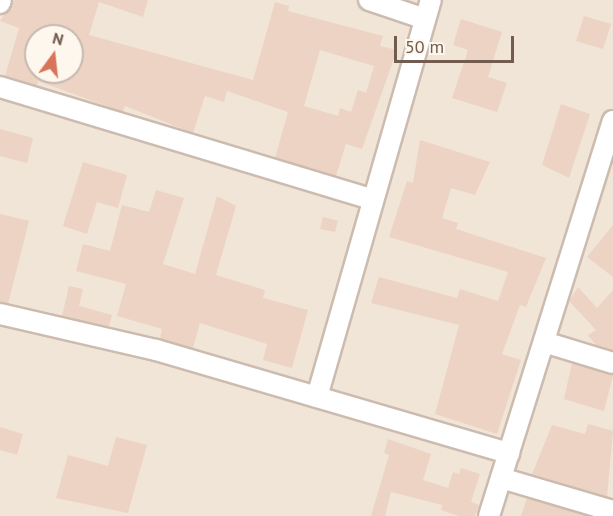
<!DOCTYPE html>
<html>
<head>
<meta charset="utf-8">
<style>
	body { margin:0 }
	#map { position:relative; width:613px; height:516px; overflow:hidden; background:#faf3e8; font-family:"PT Sans",sans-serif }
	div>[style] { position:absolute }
	.residential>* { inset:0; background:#f1e5d7 }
	.building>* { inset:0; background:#edd3c3 }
	.roads { filter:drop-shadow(2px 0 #ccbbaf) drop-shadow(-2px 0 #ccbbaf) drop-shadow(0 2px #ccbbaf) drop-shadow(0 -2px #ccbbaf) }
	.street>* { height:20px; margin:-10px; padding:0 10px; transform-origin:10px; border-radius:10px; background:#fff }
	span { translate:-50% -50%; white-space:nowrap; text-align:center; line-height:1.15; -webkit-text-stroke:4.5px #fdf7ee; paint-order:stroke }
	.north { position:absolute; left:24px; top:24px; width:60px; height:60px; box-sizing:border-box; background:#fdf7ee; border:2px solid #c5b9ae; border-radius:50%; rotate:15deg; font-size:16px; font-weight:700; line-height:24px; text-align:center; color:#725b4f }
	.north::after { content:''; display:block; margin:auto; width:21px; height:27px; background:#d8745a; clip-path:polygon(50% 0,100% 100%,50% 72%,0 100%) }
	.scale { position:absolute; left:394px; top:36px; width:120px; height:27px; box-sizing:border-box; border:3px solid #725b4f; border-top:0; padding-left:8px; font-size:18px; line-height:21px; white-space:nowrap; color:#725b4f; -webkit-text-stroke:4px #fdf7ee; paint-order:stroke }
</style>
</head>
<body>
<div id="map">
	<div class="residential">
		<div style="clip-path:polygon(evenodd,0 0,613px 0,613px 516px,0 516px,0 0,36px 36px,72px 36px,72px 72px,36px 72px,36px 36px)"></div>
	</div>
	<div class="building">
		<div style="clip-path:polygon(evenodd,14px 0,148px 0,143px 17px,99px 2px,89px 35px,253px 80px,275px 2px,289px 6px,288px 11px,383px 36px,380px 46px,397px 50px,362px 149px,346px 144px,336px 176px,275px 158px,288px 112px,227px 91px,224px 102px,205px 96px,193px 133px,125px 106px,123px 112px,38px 81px,37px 86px,5px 76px,19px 28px,0 21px,14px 0,36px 36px,72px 36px,72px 72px,36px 72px,36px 36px,14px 0,320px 50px,374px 66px,366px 93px,358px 90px,351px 112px,340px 108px,338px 116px,304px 106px,320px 50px)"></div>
		<div style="clip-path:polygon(584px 16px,611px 24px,603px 49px,576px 41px)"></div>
		<div style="clip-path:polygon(461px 19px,502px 32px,488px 77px,507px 83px,497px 112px,452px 98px,468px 50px,453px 45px)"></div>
		<div style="clip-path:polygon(561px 104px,590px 114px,569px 178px,542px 165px)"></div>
		<div style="clip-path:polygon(0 129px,33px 138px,27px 163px,0 156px)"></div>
		<div style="clip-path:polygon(420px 140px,490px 162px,475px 195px,451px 188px,442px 218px,458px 223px,456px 229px,546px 258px,526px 307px,520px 305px,502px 354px,521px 360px,497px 434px,435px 414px,459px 325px,371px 303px,379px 277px,457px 298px,460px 289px,498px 301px,508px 272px,389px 237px,407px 181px,413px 183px)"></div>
		<div style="clip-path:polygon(83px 162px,127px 175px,118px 208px,97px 202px,87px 234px,63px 226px)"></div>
		<div style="clip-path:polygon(156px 190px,184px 198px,163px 264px,195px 274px,217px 196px,236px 206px,216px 275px,265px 290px,263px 298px,308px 310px,292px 368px,263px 360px,267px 344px,200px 323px,193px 348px,160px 339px,162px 329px,117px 316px,126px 284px,76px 271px,83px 244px,110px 251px,122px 205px,149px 212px)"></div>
		<div style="clip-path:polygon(0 214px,29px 221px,8px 304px,0 302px)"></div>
		<div style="clip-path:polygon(323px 217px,338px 221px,335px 232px,320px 229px)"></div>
		<div style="clip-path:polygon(613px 225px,613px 277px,587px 257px)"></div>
		<div style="clip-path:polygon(69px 286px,83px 289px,79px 306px,112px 315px,109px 327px,62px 316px)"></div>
		<div style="clip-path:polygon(578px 287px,597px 308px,613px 290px,613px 350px,596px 345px,588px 335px,596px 330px,569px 301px)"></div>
		<div style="clip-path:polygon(572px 363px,613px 375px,604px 411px,564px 399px)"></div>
		<div style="clip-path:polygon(588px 424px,613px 431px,607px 497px,532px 474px,552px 425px,585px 434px)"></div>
		<div style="clip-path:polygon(0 427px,23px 434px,17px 455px,0 450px)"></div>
		<div style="clip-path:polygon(116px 437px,147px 445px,128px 513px,56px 498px,68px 455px,108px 466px)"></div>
		<div style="clip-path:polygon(388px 439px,431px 454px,423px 480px,448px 488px,453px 472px,459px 474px,461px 468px,480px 474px,471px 502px,479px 505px,475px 516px,459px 516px,441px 510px,442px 505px,391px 492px,385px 516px,371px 516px,389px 455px,384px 453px)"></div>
		<div style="clip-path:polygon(527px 498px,588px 516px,521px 516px)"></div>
	</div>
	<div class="roads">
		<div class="street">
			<div style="left:369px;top:0;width:59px;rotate:18.7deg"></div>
			<div style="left:0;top:3px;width:3px;rotate:-72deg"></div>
			<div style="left:0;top:87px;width:387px;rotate:16.8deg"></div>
			<div style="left:0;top:314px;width:160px;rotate:13deg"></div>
			<div style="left:156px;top:350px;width:368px;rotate:16.3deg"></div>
			<div style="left:544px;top:342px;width:72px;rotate:16.9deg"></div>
			<div style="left:317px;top:397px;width:413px;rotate:-74deg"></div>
			<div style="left:501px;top:478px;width:117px;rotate:16.4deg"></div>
			<div style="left:489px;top:516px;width:414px;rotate:-72.6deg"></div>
		</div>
	</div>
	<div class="north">N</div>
	<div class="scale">50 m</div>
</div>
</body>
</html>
